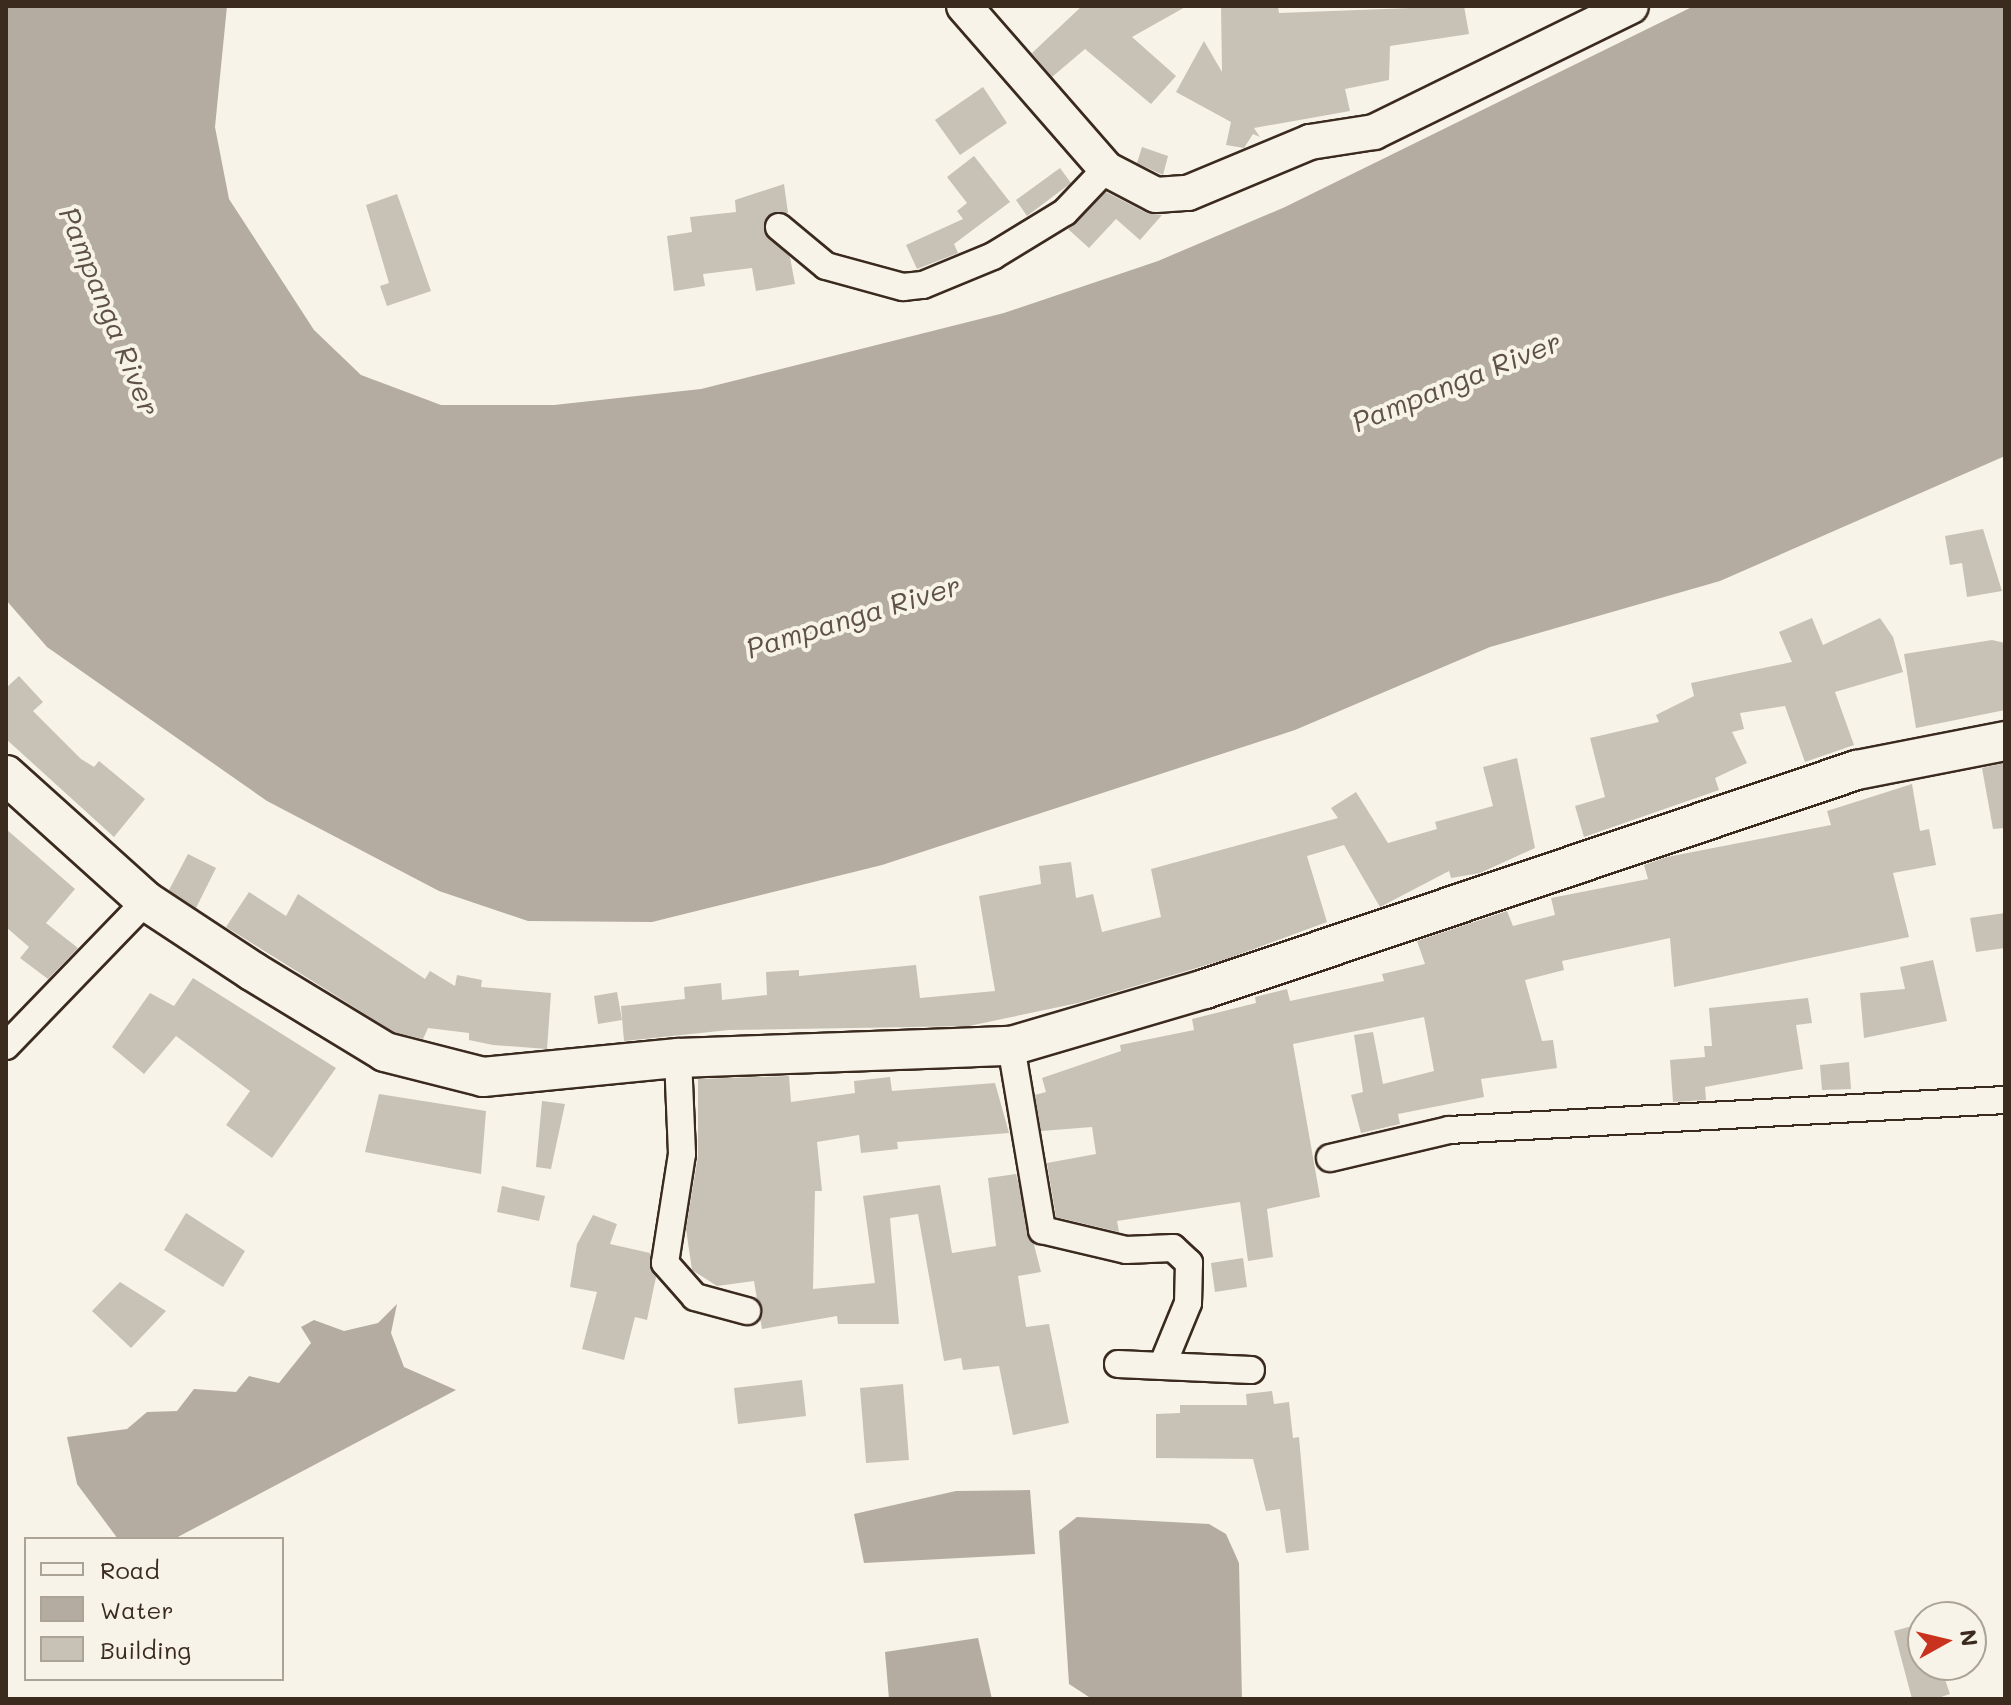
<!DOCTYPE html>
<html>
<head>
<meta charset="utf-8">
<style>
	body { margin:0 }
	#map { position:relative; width:2011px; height:1705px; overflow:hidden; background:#f7f3e8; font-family:Mali,sans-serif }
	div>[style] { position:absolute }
	.water>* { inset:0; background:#b4aca0 }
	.building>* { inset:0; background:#c8c1b6 }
	.roads { filter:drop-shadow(2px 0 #3b2a1e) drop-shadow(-2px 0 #3b2a1e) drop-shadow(0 2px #3b2a1e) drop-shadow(0 -2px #3b2a1e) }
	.minor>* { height:26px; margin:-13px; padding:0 13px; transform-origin:13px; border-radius:13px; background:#f7f3e8 }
	.tertiary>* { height:34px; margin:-17px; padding:0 17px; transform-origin:17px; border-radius:17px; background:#f7f3e8 }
	.secondary>* { height:38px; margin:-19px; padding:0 19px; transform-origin:19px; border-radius:19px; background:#f7f3e8 }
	span { translate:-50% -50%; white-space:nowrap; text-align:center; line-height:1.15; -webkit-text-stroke:8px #f7f3e8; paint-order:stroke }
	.water-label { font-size:28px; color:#5f5145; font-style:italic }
	.frame { position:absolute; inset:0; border:8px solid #3b2a1e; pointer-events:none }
	.legend { position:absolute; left:24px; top:1537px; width:260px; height:144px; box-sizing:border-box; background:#f7f3e8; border:2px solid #aca397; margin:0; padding:10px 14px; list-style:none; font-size:24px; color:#3b2a1e }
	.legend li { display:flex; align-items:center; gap:16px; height:40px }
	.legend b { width:40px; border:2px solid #aca397 }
	.north { position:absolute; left:1907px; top:1601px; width:80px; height:80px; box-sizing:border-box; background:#f7f3e8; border:2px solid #aca397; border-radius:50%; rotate:82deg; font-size:22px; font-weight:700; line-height:32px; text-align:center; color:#3b2a1e }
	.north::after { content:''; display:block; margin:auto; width:28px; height:36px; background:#c8321e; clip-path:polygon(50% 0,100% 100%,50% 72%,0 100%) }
</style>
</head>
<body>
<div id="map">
	<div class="water">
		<div style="clip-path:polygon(6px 6px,227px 6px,215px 127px,229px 199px,314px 330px,361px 375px,441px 405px,554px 405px,701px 389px,1004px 313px,1158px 261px,1285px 207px,1694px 6px,2005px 6px,2005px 456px,1720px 581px,1490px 647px,1295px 730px,882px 865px,652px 922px,528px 921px,439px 891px,267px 801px,47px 647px,6px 600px)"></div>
		<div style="clip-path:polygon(397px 1304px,391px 1333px,404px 1367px,456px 1390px,174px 1539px,118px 1539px,77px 1484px,67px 1437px,127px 1429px,147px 1412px,177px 1411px,194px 1389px,236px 1392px,249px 1376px,279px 1383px,311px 1343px,301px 1327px,314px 1320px,344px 1331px,378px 1323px)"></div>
		<div style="clip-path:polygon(1030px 1490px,1035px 1554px,864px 1563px,854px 1514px,956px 1491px)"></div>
		<div style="clip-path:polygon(1077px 1517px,1209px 1524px,1226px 1534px,1239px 1563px,1242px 1699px,1092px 1699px,1069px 1684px,1059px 1531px)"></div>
		<div style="clip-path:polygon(978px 1638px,992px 1699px,889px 1699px,885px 1652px)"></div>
	</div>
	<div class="building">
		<div style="clip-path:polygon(1082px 6px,1187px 6px,1132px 37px,1176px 76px,1151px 104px,1085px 49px,1052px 77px,1032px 53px)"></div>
		<div style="clip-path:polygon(1221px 6px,1278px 6px,1279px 13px,1464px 6px,1469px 34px,1390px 46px,1389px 80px,1345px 89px,1350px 111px,1254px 128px,1260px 137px,1253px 134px,1244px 148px,1226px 145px,1231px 122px,1176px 92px,1204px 41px,1222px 72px)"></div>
		<div style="clip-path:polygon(983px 87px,1007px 123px,960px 155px,935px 120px)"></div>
		<div style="clip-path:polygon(1142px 147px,1168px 156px,1163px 175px,1137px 163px)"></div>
		<div style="clip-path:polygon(974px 156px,1010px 202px,954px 244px,958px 253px,917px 269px,906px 245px,963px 219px,957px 211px,967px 203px,947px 177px)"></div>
		<div style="clip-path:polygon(1060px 168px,1071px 183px,1027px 216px,1016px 200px)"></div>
		<div style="clip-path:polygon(784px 184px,788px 213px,767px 216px,764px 232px,790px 257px,795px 284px,756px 291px,752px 268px,703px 274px,705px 286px,674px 291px,667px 236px,692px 232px,690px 217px,736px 212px,735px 200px)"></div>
		<div style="clip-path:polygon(1106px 192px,1147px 213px,1162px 215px,1140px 240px,1116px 219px,1089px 248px,1068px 229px)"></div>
		<div style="clip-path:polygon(397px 194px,431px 291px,387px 306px,380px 286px,389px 283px,366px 205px)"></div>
		<div style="clip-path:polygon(1983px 529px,2002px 591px,1967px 597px,1962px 563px,1950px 565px,1945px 536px)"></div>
		<div style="clip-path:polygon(1812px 618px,1823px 645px,1880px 618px,1893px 637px,1903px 672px,1835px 692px,1854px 745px,1805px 762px,1785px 706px,1740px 713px,1744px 729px,1732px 732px,1747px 763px,1715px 778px,1719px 790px,1584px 837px,1575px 806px,1605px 797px,1590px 738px,1659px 722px,1656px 715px,1694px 696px,1691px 683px,1792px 662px,1779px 632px)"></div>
		<div style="clip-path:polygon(1992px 640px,2005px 643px,2005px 710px,1916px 728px,1904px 654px)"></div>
		<div style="clip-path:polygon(19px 676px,43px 702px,33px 711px,81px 759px,94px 767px,99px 761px,145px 799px,114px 837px,6px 739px,6px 688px)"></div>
		<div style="clip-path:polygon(1517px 758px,1535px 848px,1480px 873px,1451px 878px,1449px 871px,1380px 907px,1344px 845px,1307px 856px,1327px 922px,1227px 959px,1078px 1003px,969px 1026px,729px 1030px,624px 1041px,621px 1006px,685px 999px,684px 987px,721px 983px,722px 1000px,767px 995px,766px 972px,799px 970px,799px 976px,916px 965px,920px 998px,995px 991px,979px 896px,1041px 884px,1039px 866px,1071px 862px,1076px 898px,1093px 894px,1102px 932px,1161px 917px,1151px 869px,1338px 818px,1331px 808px,1356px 792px,1388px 843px,1437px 829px,1435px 822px,1493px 806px,1483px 767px)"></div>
		<div style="clip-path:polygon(2005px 763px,2005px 828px,1993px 829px,1982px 768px)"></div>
		<div style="clip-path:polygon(1912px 784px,1920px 831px,1929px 829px,1936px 865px,1893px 873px,1909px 937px,1674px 987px,1670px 938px,1562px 961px,1564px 970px,1525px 980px,1542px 1041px,1553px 1040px,1557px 1068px,1481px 1079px,1484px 1097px,1398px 1114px,1400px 1124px,1361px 1133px,1351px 1095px,1363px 1092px,1354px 1035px,1373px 1032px,1383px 1084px,1434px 1071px,1424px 1017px,1293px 1044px,1320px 1197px,1267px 1209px,1273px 1257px,1248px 1261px,1240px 1202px,1117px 1221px,1119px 1232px,1056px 1217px,1047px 1163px,1096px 1154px,1092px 1127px,1041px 1131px,1035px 1095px,1046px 1092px,1042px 1078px,1121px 1051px,1120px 1045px,1194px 1030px,1192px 1019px,1256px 1003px,1255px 997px,1287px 989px,1290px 1001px,1384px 981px,1382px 974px,1425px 964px,1417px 941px,1507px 911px,1513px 926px,1555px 915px,1551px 898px,1648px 879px,1644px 865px,1667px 857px,1831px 825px,1827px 811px)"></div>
		<div style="clip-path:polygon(6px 829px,75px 889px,46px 923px,78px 948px,48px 979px,20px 958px,29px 947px,6px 927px)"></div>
		<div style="clip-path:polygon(188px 854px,216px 868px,196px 908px,169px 890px)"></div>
		<div style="clip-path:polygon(249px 892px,286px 916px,298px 894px,425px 979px,430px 971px,455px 986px,457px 975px,482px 980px,481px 987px,551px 993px,547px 1049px,493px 1045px,469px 1040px,469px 1033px,428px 1028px,423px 1039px,394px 1032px,226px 927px)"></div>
		<div style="clip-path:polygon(2005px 913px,2005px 948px,1976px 952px,1970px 918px)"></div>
		<div style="clip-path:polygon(1933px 960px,1947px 1021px,1864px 1038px,1860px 993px,1905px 989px,1900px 967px)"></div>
		<div style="clip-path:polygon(193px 978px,336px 1068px,272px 1158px,226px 1125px,250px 1091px,176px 1036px,144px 1074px,112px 1047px,150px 993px,174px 1006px)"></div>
		<div style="clip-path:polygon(617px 992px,622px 1020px,598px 1024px,594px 996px)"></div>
		<div style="clip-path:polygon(1808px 998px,1812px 1023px,1796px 1025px,1803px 1069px,1705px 1087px,1706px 1100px,1673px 1102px,1670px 1060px,1705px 1057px,1704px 1046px,1712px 1046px,1709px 1008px)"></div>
		<div style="clip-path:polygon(1849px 1062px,1851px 1089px,1822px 1090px,1820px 1065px)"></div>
		<div style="clip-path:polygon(789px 1076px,791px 1102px,855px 1093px,854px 1081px,890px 1077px,892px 1091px,995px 1083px,1009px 1133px,897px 1142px,898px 1149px,861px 1153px,859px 1135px,817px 1142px,822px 1191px,815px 1191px,813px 1289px,875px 1283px,863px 1196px,940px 1185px,952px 1253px,996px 1246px,988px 1178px,1016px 1174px,1041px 1272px,1018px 1276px,1026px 1327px,1049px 1324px,1069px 1423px,1013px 1435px,999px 1366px,963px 1370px,961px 1358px,944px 1361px,918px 1214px,890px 1218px,899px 1324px,838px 1324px,837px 1316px,762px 1329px,754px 1281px,717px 1286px,692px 1270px,686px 1229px,698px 1156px,698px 1079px)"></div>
		<div style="clip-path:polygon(379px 1094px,486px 1111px,481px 1174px,365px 1152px)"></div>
		<div style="clip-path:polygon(542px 1101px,565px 1104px,551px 1169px,536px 1167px)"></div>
		<div style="clip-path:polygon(502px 1186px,545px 1196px,539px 1221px,497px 1212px)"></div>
		<div style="clip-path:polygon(186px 1213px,245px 1251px,223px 1287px,164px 1250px)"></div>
		<div style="clip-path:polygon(593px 1215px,617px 1224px,610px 1244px,650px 1253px,656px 1277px,647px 1320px,635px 1317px,624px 1360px,582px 1349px,597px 1292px,570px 1287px,577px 1244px)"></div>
		<div style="clip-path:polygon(1243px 1258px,1247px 1287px,1215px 1292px,1211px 1263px)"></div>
		<div style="clip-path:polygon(120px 1282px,166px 1311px,131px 1348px,92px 1311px)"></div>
		<div style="clip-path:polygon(802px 1380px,806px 1416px,738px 1424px,734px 1388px)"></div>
		<div style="clip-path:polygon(903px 1384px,909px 1460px,866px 1463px,860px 1388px)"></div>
		<div style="clip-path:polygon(1272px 1391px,1274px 1404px,1289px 1402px,1293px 1438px,1299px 1437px,1309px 1550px,1286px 1553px,1280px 1509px,1266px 1511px,1253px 1459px,1156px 1458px,1156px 1414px,1180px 1413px,1180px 1405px,1247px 1405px,1246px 1394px)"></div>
		<div style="clip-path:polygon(1923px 1623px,1923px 1665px,1940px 1665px,1950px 1694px,1935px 1699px,1912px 1699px,1894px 1631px)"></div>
	</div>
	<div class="roads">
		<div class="minor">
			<div style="left:779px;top:227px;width:61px;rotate:39.7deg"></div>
			<div style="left:826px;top:266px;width:80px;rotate:15.3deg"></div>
			<div style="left:903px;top:287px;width:20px;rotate:-6deg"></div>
			<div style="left:923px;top:285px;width:76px;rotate:-22.5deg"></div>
			<div style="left:993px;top:256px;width:84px;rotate:-31.4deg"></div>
			<div style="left:1065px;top:212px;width:59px;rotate:-46.4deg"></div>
			<div style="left:6px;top:1046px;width:202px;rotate:-46deg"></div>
			<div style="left:1011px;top:1046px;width:187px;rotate:80.4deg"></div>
			<div style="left:1042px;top:1230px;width:86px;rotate:13.4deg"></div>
			<div style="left:1126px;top:1250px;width:47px;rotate:-2.4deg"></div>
			<div style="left:1173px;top:1248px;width:22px;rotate:43deg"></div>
			<div style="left:1189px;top:1263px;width:40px;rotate:91.4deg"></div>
			<div style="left:1188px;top:1303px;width:68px;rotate:112.4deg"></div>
			<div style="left:1162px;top:1366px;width:89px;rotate:2.6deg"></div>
			<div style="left:678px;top:1058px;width:96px;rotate:87.6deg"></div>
			<div style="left:682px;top:1154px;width:110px;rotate:98.9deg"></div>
			<div style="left:665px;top:1263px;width:45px;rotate:48.6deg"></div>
			<div style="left:695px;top:1297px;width:54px;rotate:15.1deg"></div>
			<div style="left:1330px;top:1158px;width:122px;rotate:-13.2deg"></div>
			<div style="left:1449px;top:1130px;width:557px;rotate:-3.09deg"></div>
			<div style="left:1118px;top:1364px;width:44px;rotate:2.6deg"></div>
		</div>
		<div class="tertiary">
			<div style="left:964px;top:6px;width:216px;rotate:48.9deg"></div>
			<div style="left:1106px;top:169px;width:56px;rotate:27.5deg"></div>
			<div style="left:1156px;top:195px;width:32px;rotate:-4deg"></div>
			<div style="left:1188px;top:193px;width:132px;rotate:-22.7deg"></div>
			<div style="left:1310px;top:142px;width:65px;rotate:-8.9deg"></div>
			<div style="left:1374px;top:132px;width:286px;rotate:-26.1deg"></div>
		</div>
		<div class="secondary">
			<div style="left:6px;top:775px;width:188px;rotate:42deg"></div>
			<div style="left:146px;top:901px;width:127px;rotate:33.4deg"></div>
			<div style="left:252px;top:971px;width:156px;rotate:31.3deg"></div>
			<div style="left:385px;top:1052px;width:101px;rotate:14.3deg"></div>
			<div style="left:483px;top:1077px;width:196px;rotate:-5.6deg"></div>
			<div style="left:678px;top:1058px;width:333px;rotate:-2.1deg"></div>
			<div style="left:1011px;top:1046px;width:202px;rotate:-16.4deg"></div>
			<div style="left:1205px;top:989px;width:688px;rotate:-18.57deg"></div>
			<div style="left:1857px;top:770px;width:151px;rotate:-11.1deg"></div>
		</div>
	</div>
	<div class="water-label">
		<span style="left:110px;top:311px;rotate:68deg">Pampanga River</span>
		<span style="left:1456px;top:381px;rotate:-22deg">Pampanga River</span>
		<span style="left:853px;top:616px;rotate:-17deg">Pampanga River</span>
	</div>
	<div class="frame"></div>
	<ul class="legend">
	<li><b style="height:10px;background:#f7f3e8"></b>Road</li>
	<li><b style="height:22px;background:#b4aca0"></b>Water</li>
	<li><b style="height:22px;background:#c8c1b6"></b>Building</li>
	</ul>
	<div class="north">N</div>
</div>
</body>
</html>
